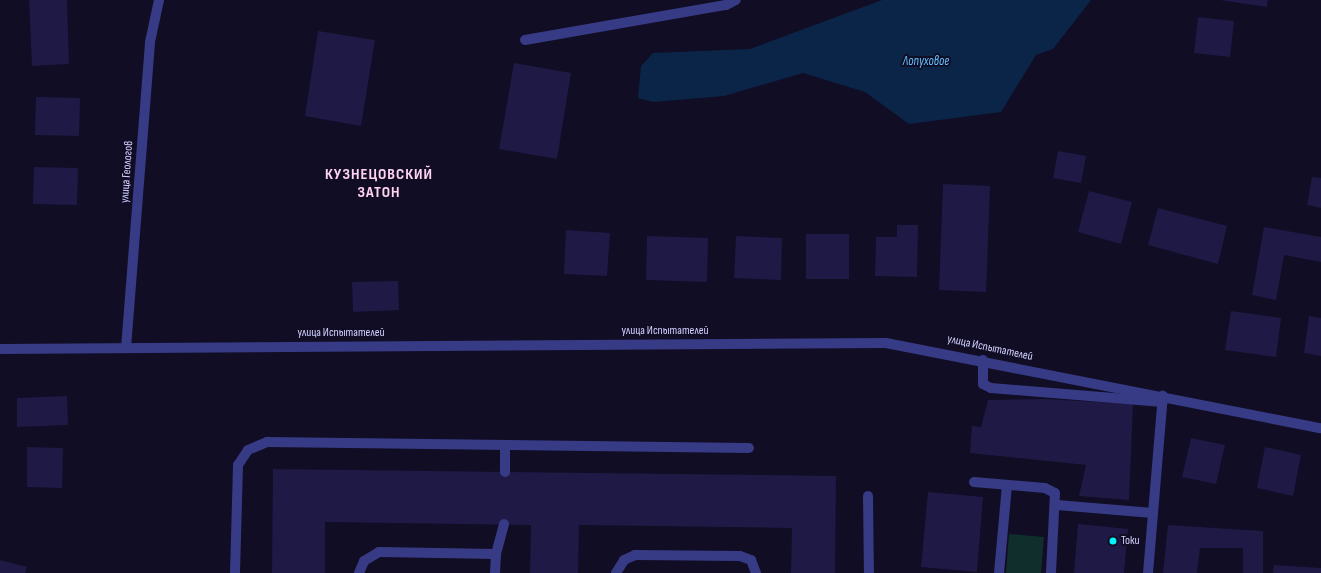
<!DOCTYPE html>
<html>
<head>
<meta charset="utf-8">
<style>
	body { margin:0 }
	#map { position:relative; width:1321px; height:573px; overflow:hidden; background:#100d24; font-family:"Sofia Sans Condensed",sans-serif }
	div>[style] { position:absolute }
	.green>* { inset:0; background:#102e2b }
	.water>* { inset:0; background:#0a2547 }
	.building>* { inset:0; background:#1f1946 }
	.service>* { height:10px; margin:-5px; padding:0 5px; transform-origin:5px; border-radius:5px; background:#373a85 }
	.minor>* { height:10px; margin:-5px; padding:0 5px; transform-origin:5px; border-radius:5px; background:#373a85 }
	.dots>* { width:11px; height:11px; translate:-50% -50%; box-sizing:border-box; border:2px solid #100d24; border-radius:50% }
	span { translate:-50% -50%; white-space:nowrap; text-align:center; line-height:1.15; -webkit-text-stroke:4px #100d24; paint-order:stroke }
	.street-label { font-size:12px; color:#d2d1ff }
	.poi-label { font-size:12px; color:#d2d1ff }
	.left { translate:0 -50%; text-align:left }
	.water-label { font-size:13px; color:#5fc1ff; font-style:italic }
	.district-label { font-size:16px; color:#ffd3f2; font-weight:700; letter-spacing:1px }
</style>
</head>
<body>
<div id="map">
	<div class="green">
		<div style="clip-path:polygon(1009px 534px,1044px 537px,1041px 573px,1006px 573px)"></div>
	</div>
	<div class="water">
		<div style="clip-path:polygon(882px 0,1091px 0,1053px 49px,1036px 55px,1001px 112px,909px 124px,865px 92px,803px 73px,724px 96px,653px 102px,638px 98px,641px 66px,653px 53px,750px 49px)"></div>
	</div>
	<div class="building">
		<div style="clip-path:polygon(29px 0,67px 0,69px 64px,32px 66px)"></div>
		<div style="clip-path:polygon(1220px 0,1268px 0,1267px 7px)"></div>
		<div style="clip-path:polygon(1198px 17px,1234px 21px,1230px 57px,1194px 53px)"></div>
		<div style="clip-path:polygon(318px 31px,375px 40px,361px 126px,305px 116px)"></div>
		<div style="clip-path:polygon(514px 63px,571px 73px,557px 159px,499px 149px)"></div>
		<div style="clip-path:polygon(36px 97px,80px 98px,79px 136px,35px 135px)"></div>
		<div style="clip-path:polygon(1058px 151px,1086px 156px,1081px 183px,1053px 178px)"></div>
		<div style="clip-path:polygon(34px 167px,78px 168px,77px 205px,33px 204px)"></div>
		<div style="clip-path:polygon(1312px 177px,1321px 178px,1321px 208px,1307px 205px)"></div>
		<div style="clip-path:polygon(943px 184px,990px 186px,986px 292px,939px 290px)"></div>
		<div style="clip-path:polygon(1089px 191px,1132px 202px,1121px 244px,1078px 232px)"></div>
		<div style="clip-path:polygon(1158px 208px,1227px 226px,1218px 264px,1148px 245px)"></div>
		<div style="clip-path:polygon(897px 225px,918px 225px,917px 277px,875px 276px,876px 237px,897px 237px)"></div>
		<div style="clip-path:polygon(1264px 227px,1321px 237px,1321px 262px,1284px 255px,1276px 300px,1252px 295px)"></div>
		<div style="clip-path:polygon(566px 230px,610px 233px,607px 276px,564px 274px)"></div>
		<div style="clip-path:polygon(806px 234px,849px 234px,849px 279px,806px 279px)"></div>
		<div style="clip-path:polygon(647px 236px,708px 238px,707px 282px,646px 280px)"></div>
		<div style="clip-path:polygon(736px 236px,782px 238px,781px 280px,734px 278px)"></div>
		<div style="clip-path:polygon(398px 281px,399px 310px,353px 312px,352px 282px)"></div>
		<div style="clip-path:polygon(1231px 311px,1281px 318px,1276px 357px,1225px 350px)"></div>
		<div style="clip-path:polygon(1309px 316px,1321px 318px,1321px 356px,1304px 353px)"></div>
		<div style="clip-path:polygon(67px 396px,68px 425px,17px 427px,17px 398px)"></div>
		<div style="clip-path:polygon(1045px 399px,1133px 404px,1129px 500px,1079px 496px,1086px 465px,970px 453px,972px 426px,981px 427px,988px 400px)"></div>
		<div style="clip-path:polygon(1191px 438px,1225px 445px,1216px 484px,1182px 477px)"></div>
		<div style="clip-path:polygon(27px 447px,63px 448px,62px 488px,27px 487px)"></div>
		<div style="clip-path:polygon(1265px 447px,1301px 455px,1293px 496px,1257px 488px)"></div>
		<div style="clip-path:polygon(273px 469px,836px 476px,835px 573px,791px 573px,792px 528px,579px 525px,578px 573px,530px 573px,531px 525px,325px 522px,325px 573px,272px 573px)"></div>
		<div style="clip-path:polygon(928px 492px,983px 497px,977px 572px,921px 567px)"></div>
		<div style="clip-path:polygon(1078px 524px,1128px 529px,1124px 573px,1074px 573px)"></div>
		<div style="clip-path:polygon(1168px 525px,1263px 531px,1263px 573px,1243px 573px,1243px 548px,1200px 548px,1197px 573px,1163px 573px)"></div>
		<div style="clip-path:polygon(0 560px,27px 567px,25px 573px,0 573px)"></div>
		<div style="clip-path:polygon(1274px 565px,1321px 568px,1321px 573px,1273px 573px)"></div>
	</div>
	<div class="service">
		<div style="left:983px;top:360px;width:24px;rotate:90deg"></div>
		<div style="left:983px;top:384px;width:9px;rotate:27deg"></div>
		<div style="left:991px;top:388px;width:172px;rotate:4.7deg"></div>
		<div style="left:505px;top:472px;width:27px;rotate:-90deg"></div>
		<div style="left:974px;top:482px;width:71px;rotate:4.8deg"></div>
		<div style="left:1045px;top:488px;width:11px;rotate:27deg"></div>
		<div style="left:1055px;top:493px;width:80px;rotate:92.9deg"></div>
		<div style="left:868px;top:496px;width:77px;rotate:89.3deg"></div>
		<div style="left:1057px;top:505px;width:96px;rotate:4.8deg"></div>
		<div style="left:496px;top:554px;width:31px;rotate:-75deg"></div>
		<div style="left:235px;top:573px;width:108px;rotate:-88.4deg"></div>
		<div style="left:238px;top:465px;width:18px;rotate:-56deg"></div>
		<div style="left:248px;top:450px;width:21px;rotate:-23deg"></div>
		<div style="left:267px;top:442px;width:482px;rotate:0.7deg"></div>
		<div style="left:359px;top:573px;width:13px;rotate:-67deg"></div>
		<div style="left:364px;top:561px;width:17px;rotate:-31deg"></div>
		<div style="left:379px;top:552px;width:117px;rotate:1deg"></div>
		<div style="left:496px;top:554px;width:19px;rotate:93deg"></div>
		<div style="left:616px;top:573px;width:15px;rotate:-58deg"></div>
		<div style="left:624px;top:560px;width:12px;rotate:-24deg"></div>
		<div style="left:635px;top:555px;width:105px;rotate:0.5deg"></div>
		<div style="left:740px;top:556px;width:12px;rotate:20deg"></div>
		<div style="left:751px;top:560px;width:14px;rotate:69deg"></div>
		<div style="left:999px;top:573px;width:88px;rotate:-84.8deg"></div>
	</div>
	<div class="minor">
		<div style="left:525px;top:40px;width:204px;rotate:-9.9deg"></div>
		<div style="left:726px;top:5px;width:11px;rotate:-27deg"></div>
		<div style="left:126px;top:348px;width:307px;rotate:-85.5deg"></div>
		<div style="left:150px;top:42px;width:43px;rotate:-77.9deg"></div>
		<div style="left:0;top:349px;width:886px;rotate:-0.39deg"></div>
		<div style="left:886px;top:343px;width:443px;rotate:11.1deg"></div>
		<div style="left:1148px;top:573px;width:178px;rotate:-85.2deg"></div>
	</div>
	<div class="dots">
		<div style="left:1113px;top:541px;background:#00f6fc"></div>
	</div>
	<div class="street-label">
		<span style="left:127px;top:172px;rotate:-86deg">улица Геологов</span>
		<span style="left:665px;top:331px">улица Испытателей</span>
		<span style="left:341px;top:333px">улица Испытателей</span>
		<span style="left:990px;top:348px;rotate:12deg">улица Испытателей</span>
	</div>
	<div class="poi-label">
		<span class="left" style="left:1121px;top:541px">Токи</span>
	</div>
	<div class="water-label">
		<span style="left:926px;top:61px">Лопуховое</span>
	</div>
	<div class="district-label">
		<span style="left:379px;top:184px">КУЗНЕЦОВСКИЙ<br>ЗАТОН</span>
	</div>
</div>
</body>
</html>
